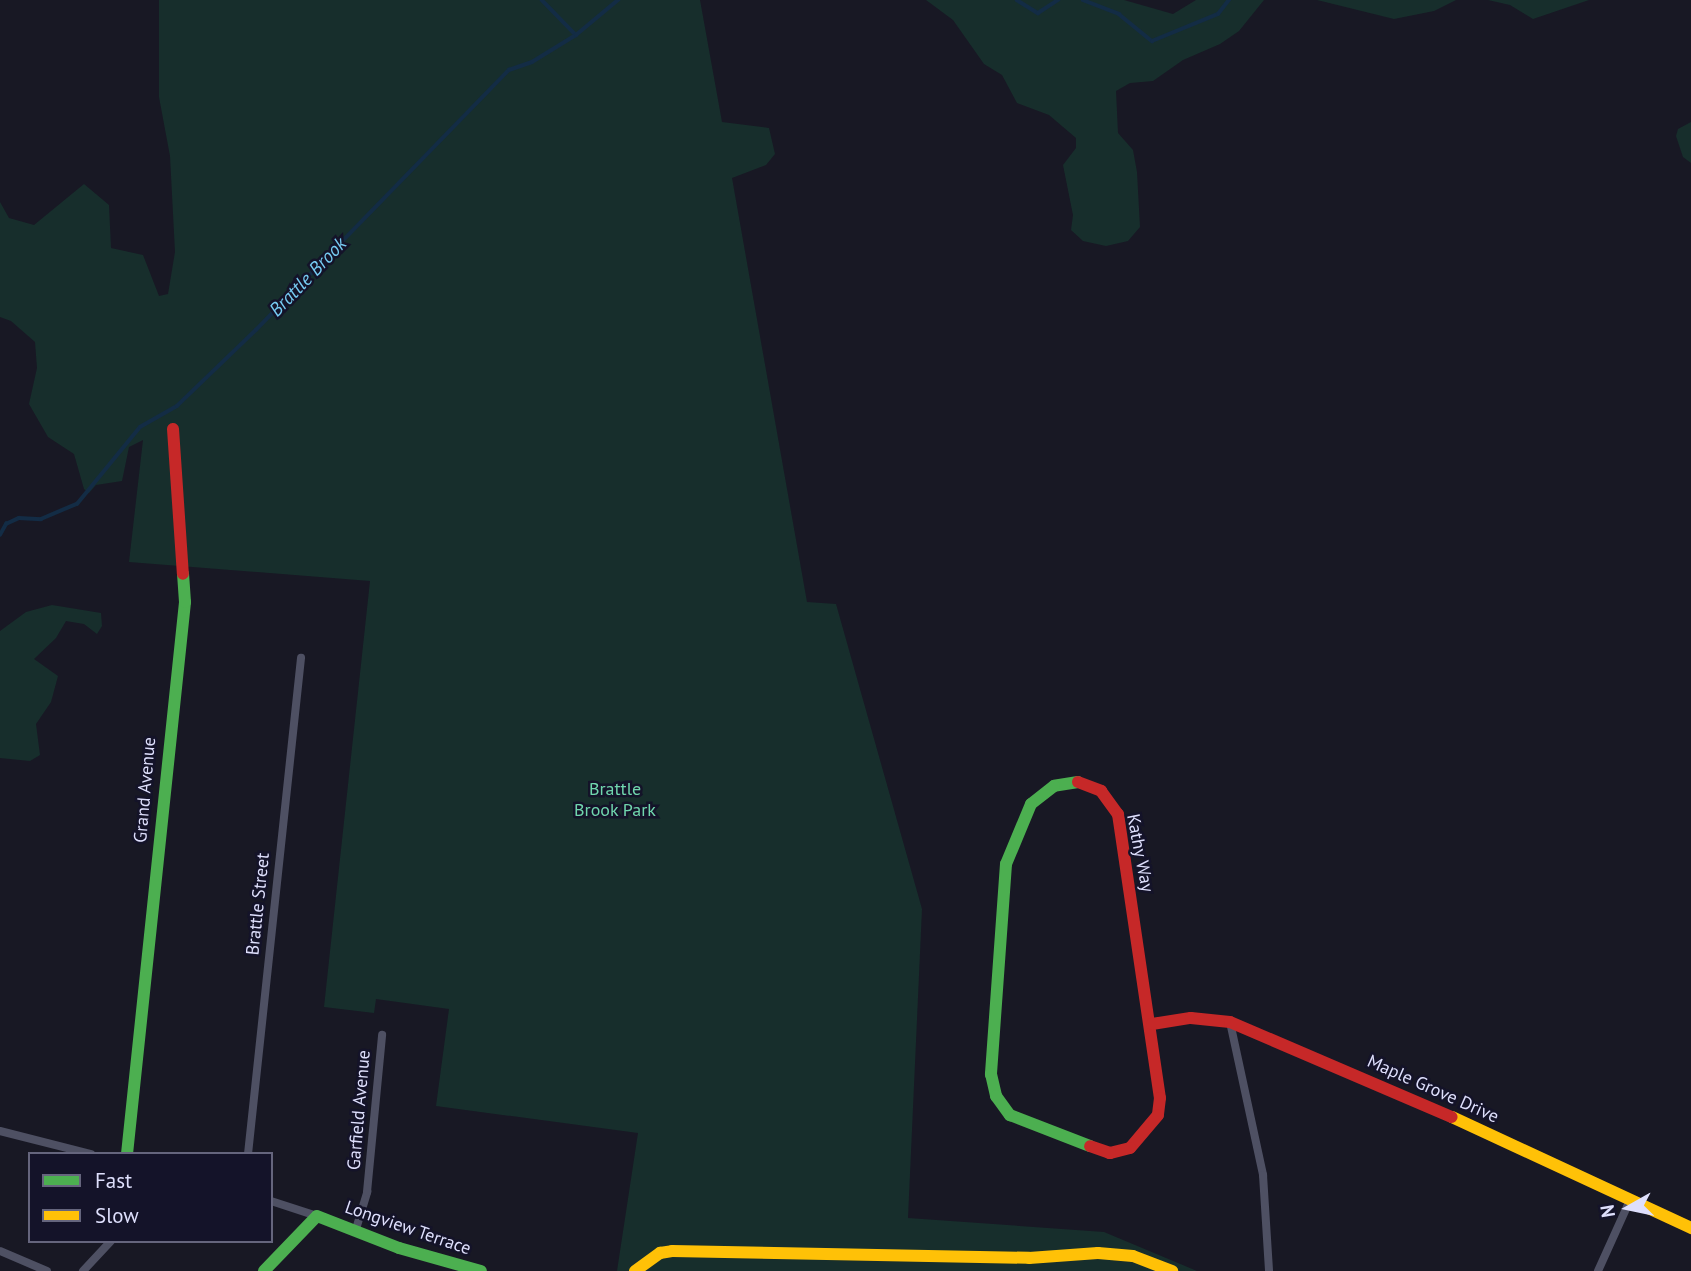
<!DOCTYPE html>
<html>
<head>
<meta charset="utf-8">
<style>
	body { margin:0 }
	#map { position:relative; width:1691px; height:1271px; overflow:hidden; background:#181824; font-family:"PT Sans",sans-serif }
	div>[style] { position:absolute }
	.green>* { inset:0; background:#172e2c }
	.stream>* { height:3.5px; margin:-1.75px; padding:0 1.75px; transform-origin:1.75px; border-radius:1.75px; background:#132c45 }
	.street>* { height:8px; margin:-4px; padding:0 4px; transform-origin:4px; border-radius:4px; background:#4e5063 }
	.fast>* { height:12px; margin:-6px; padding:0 6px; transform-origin:6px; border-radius:6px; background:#4caf50 }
	.slow>* { height:12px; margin:-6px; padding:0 6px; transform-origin:6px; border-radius:6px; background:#ffc107 }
	.jam>* { height:12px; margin:-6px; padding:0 6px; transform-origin:6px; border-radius:6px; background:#c62828 }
	span { translate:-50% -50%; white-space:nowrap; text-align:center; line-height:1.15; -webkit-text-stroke:5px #141329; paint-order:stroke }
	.street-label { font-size:18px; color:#dedffc }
	.park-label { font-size:18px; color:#70d6ad }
	.water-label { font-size:19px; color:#76cbf2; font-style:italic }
	.legend { position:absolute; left:28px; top:1152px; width:245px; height:91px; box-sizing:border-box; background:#141329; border:2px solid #65657d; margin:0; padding:9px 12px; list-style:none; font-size:21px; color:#dedffc }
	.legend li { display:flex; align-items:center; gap:14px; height:35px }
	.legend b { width:35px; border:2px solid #65657d }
	.north { position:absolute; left:1593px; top:1173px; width:70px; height:70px; -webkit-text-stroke:5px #141329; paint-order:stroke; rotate:261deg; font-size:19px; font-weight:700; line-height:28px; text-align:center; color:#dedffc }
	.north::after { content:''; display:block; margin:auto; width:24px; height:32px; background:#dedffc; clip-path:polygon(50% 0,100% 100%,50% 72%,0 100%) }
</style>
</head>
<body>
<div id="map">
	<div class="green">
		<div style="clip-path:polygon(159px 0,700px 0,722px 122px,769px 128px,775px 154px,766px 165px,732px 178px,807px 602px,836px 604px,922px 909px,908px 1218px,1104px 1232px,1197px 1271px,617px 1271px,638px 1133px,436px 1106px,449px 1009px,376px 999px,374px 1013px,324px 1007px,370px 581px,129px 562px,143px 440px,129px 447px,122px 481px,96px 485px,89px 493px,84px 489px,74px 454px,48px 437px,29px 404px,37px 368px,35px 342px,11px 321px,0 317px,0 202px,9px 218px,34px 225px,84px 184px,109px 205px,111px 248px,143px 255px,159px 296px,168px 294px,175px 252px,170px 156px,159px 97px)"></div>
		<div style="clip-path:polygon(926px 0,1124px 0,1173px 14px,1196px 0,1264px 0,1239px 31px,1220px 44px,1183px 60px,1153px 81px,1130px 83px,1116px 91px,1118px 133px,1133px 150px,1137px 172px,1140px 227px,1128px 241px,1106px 246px,1083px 241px,1071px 230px,1073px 215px,1063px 165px,1076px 148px,1076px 138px,1049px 115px,1017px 103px,1002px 75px,984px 64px,953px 20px)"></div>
		<div style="clip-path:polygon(1317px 0,1456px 0,1434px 11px,1394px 19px)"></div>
		<div style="clip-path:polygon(1488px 0,1589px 0,1533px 19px,1510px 5px)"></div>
		<div style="clip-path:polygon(1691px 122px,1691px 163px,1683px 157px,1676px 136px,1678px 129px)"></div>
		<div style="clip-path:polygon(52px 605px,101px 613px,102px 626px,97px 634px,84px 624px,66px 621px,56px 638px,34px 659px,58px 676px,51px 702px,36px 724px,40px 755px,30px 761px,0 758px,0 631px,26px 612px)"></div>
	</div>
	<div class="stream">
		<div style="left:542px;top:0;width:49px;rotate:45.8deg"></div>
		<div style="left:1017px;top:0;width:25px;rotate:32deg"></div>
		<div style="left:1038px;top:13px;width:24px;rotate:-33deg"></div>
		<div style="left:1083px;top:0;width:39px;rotate:21deg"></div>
		<div style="left:1119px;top:14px;width:43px;rotate:39.3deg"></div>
		<div style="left:1152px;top:41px;width:71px;rotate:-22.2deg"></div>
		<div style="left:1218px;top:14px;width:18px;rotate:-52deg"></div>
		<div style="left:0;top:535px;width:13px;rotate:-61deg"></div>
		<div style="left:6px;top:524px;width:14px;rotate:-25deg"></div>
		<div style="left:19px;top:518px;width:22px;rotate:3deg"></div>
		<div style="left:41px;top:519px;width:39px;rotate:-23deg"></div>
		<div style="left:77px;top:504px;width:99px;rotate:-50.7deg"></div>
		<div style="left:140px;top:427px;width:43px;rotate:-29.6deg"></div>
		<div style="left:177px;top:406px;width:110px;rotate:-43.9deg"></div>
		<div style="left:256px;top:330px;width:363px;rotate:-45.8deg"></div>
		<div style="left:509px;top:70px;width:24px;rotate:-19deg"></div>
		<div style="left:532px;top:62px;width:52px;rotate:-31.5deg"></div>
		<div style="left:576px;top:35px;width:55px;rotate:-39.8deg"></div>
	</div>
	<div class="street">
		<div style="left:1230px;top:1022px;width:157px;rotate:77.8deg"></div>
		<div style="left:1263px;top:1175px;width:96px;rotate:86.4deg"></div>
		<div style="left:0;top:1131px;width:94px;rotate:14.2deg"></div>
		<div style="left:248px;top:1154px;width:499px;rotate:-83.9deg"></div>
		<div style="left:271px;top:1201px;width:48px;rotate:18.1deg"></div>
		<div style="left:356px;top:1229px;width:39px;rotate:-73deg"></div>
		<div style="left:367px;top:1192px;width:158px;rotate:-84.5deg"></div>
		<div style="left:0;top:1251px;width:51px;rotate:23.1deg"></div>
		<div style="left:83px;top:1271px;width:41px;rotate:-47deg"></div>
		<div style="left:1598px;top:1271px;width:78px;rotate:-65.7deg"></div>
	</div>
	<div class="fast">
		<div style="left:1078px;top:782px;width:24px;rotate:171deg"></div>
		<div style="left:1054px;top:786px;width:29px;rotate:142deg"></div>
		<div style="left:1031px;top:804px;width:65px;rotate:112.6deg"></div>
		<div style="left:1006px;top:864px;width:211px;rotate:94.1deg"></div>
		<div style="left:991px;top:1074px;width:23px;rotate:77deg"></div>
		<div style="left:996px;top:1096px;width:24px;rotate:54deg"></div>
		<div style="left:1010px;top:1115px;width:86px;rotate:21.2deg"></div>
		<div style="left:127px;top:1154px;width:555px;rotate:-84deg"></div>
		<div style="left:185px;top:602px;width:28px;rotate:-94deg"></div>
		<div style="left:264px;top:1271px;width:76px;rotate:-46.1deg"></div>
		<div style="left:317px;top:1216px;width:88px;rotate:21.3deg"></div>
		<div style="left:399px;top:1248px;width:85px;rotate:15.7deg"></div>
	</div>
	<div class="slow">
		<div style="left:1452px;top:1117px;width:264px;rotate:24.9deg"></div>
		<div style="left:635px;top:1271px;width:31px;rotate:-36deg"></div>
		<div style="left:660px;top:1253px;width:12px;rotate:-9deg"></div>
		<div style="left:672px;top:1251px;width:357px;rotate:1.1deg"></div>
		<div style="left:1029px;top:1258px;width:69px;rotate:-4.1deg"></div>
		<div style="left:1098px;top:1253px;width:35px;rotate:5deg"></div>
		<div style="left:1133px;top:1256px;width:42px;rotate:21deg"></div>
	</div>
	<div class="jam">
		<div style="left:173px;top:429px;width:145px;rotate:86.1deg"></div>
		<div style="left:1078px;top:782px;width:25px;rotate:21deg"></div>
		<div style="left:1101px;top:791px;width:29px;rotate:54deg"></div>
		<div style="left:1118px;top:814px;width:287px;rotate:81.6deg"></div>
		<div style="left:1160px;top:1098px;width:17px;rotate:97deg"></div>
		<div style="left:1158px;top:1115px;width:43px;rotate:130.3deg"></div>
		<div style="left:1130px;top:1148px;width:21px;rotate:166deg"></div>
		<div style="left:1110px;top:1153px;width:21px;rotate:-161deg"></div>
		<div style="left:1152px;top:1024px;width:39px;rotate:-9deg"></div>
		<div style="left:1191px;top:1018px;width:39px;rotate:6deg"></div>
		<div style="left:1230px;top:1022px;width:241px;rotate:23.2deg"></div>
	</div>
	<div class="street-label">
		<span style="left:145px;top:790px;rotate:-85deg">Grand Avenue</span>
		<span style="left:1140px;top:853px;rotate:79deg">Kathy Way</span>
		<span style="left:258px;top:904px;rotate:-84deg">Brattle Street</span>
		<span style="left:1433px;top:1089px;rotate:24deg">Maple Grove Drive</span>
		<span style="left:359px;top:1110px;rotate:-85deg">Garfield Avenue</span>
		<span style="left:408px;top:1228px;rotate:19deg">Longview Terrace</span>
	</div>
	<div class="park-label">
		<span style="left:615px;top:800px">Brattle<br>Brook Park</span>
	</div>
	<div class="water-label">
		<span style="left:308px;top:277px;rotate:-46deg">Brattle Brook</span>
	</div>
	<ul class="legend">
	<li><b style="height:9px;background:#4caf50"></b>Fast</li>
	<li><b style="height:9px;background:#ffc107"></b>Slow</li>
	</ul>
	<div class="north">N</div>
</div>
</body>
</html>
